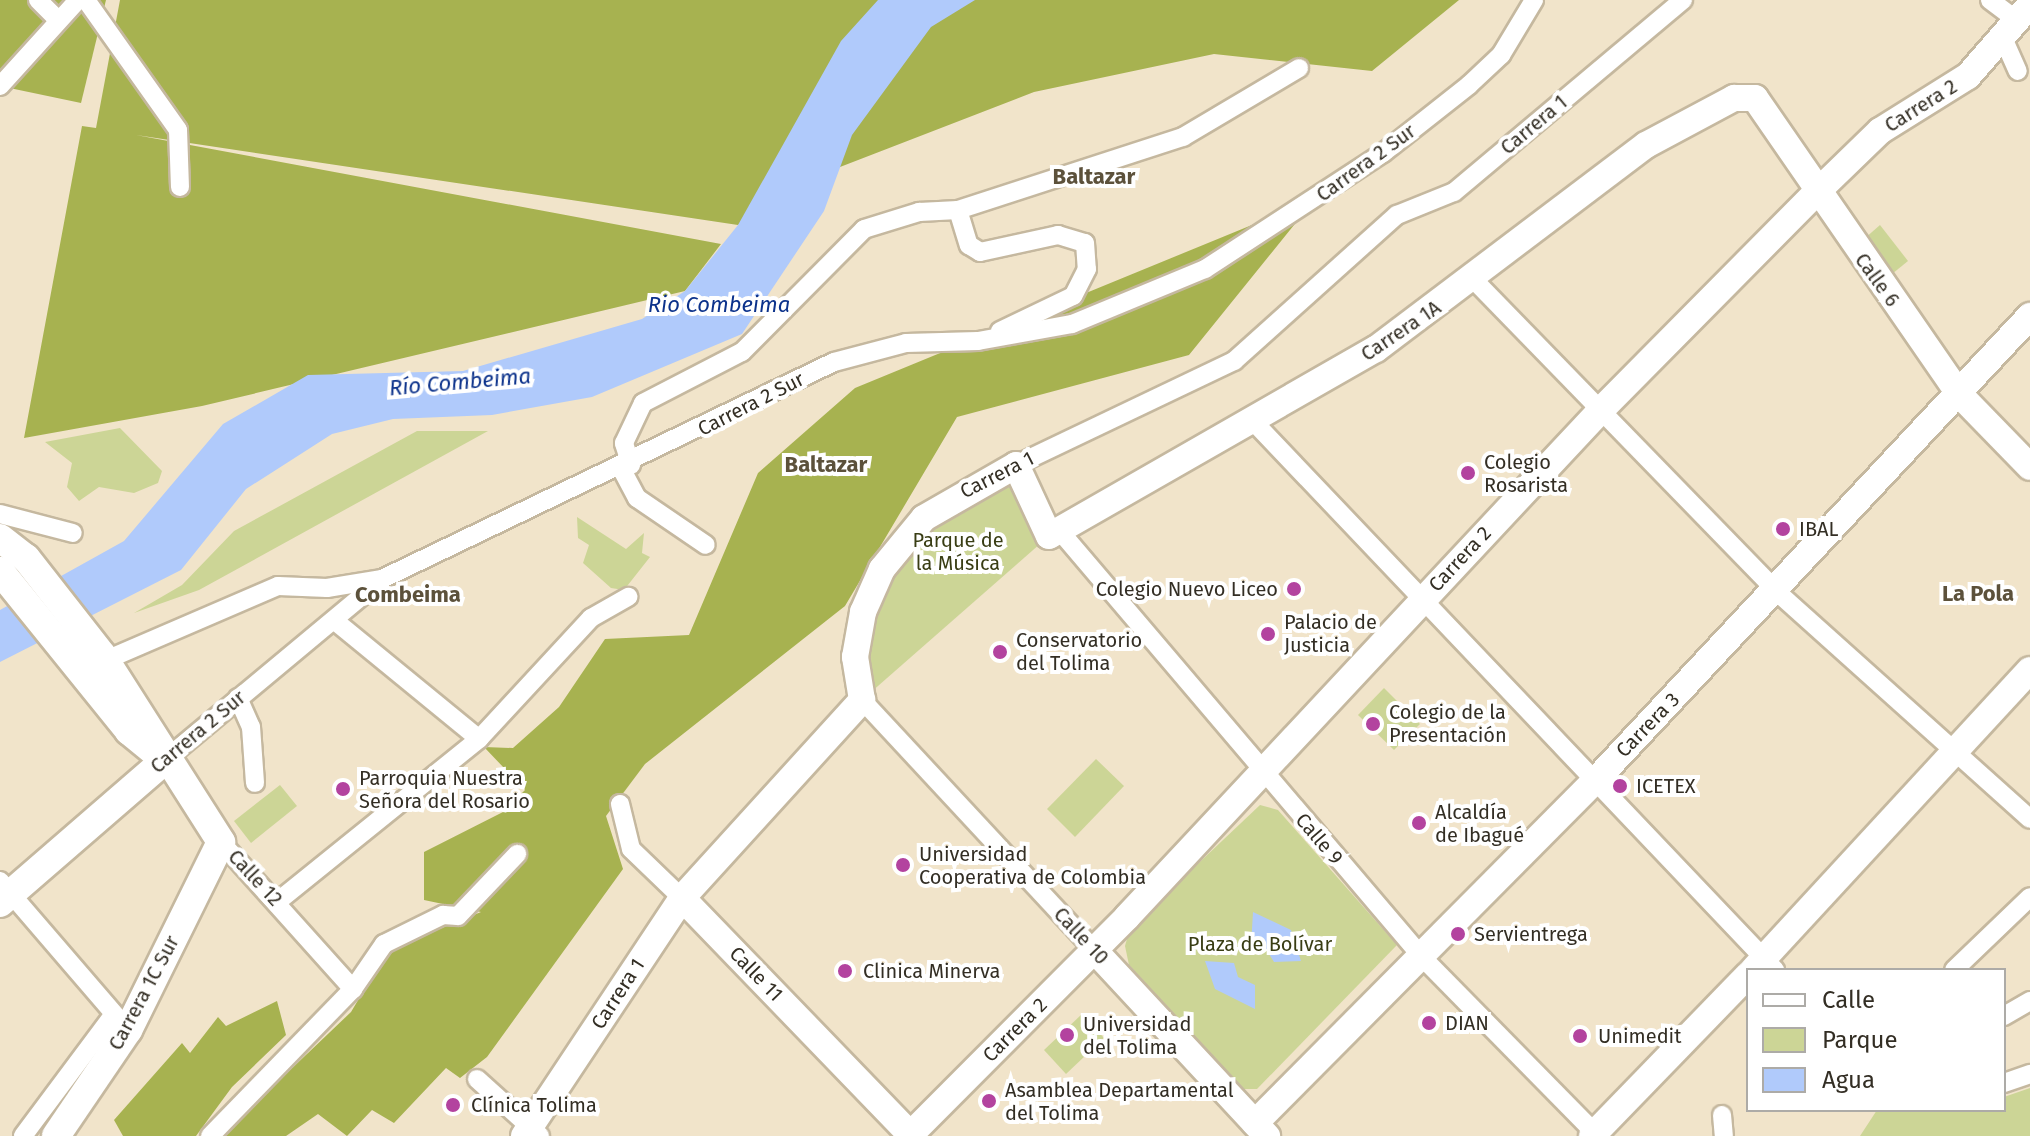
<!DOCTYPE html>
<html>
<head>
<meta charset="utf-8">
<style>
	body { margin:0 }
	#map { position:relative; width:2030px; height:1136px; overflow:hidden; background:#f1e4ca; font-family:"Fira Sans",sans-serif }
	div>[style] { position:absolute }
	.green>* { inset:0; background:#ccd596 }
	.forest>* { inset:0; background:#a7b250 }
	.water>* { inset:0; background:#b0cafb }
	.roads { filter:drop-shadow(2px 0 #c5b89f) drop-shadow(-2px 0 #c5b89f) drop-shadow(0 2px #c5b89f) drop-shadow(0 -2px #c5b89f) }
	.street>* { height:18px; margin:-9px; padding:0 9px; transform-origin:9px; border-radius:9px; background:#fff }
	.secondary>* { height:26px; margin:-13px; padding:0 13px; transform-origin:13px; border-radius:13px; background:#fff }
	.primary>* { height:28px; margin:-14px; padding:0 14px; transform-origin:14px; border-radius:14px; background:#fff }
	.dots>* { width:22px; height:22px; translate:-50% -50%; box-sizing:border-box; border:4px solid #fff; border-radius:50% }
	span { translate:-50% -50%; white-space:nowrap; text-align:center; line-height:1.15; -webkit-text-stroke:8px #fff; paint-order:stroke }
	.street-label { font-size:20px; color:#332e24 }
	.poi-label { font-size:20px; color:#332e24 }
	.left { translate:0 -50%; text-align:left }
	.right { translate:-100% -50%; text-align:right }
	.park-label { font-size:20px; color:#393d14 }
	.neighbourhood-label { font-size:22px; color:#5c513b; font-weight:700 }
	.water-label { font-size:22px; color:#0c328b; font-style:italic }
	.legend { position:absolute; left:1746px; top:968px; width:260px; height:144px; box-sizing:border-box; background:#fff; border:2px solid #adaba7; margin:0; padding:10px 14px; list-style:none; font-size:24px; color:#332e24 }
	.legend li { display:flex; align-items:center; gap:16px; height:40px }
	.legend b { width:40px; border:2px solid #adaba7 }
</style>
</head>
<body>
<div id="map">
	<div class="green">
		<div style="clip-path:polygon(1880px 225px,1908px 261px,1892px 274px,1864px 239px)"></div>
		<div style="clip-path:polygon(120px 428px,162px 471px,158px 483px,134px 493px,99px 487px,79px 501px,67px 487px,72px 463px,45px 442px)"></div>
		<div style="clip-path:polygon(417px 431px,488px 431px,199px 590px,134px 613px,182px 585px,234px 531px)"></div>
		<div style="clip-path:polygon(1016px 465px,1049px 536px,862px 700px,855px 672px,897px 548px)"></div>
		<div style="clip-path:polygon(577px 517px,626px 549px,644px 533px,642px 553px,650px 557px,624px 590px,611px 588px,583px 563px,589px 545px,578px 538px)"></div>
		<div style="clip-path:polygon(1384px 688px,1420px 724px,1394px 750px,1358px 715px)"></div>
		<div style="clip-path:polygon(1096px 759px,1124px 786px,1075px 837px,1047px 809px)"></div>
		<div style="clip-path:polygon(280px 785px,297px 806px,251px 843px,234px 821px)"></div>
		<div style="clip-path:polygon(1260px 805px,1278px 810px,1397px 945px,1257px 1089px,1242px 1089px,1129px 965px,1125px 946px,1130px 928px)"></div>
		<div style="clip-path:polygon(1082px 1014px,1104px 1038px,1066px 1074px,1044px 1050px)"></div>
		<div style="clip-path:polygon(2030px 1088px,2030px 1136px,1860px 1136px,1877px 1110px,2004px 1110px,2004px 1097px)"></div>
	</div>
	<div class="forest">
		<div style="clip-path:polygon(0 0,106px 0,81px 103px,0 86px)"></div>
		<div style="clip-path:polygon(120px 0,1459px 0,1372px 71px,1214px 54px,1034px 92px,840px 167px,738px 225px,136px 135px,721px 244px,685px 291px,202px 406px,24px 438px,82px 126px,96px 128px)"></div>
		<div style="clip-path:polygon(1315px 199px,1189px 355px,957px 417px,845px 606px,645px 764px,606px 816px,623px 869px,487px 1057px,460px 1078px,446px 1068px,394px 1123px,372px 1110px,347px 1136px,318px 1114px,286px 1136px,221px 1136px,351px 1012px,388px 950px,481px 912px,424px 900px,424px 852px,503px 812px,525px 790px,484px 747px,513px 748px,559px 707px,605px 639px,689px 635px,758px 473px,855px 388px)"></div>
		<div style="clip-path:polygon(277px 1001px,286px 1035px,232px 1087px,196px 1136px,123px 1136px,114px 1120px,182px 1043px,190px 1053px,218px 1017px,226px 1026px)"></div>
	</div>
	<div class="water">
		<div style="clip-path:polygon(878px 0,975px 0,931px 27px,852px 135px,824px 211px,742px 334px,592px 397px,492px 415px,393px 419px,332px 434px,246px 489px,181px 570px,0 662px,0 610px,124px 541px,223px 424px,308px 375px,463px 371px,642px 319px,685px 291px,738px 225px,841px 41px)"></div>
		<div style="clip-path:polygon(1253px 912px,1291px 930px,1301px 961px,1274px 962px,1266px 949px,1251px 945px)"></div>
		<div style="clip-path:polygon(1205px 961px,1234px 963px,1238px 977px,1255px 985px,1255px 1009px,1215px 989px)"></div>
	</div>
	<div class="roads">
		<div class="street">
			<div style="left:38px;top:0;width:24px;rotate:45deg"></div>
			<div style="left:86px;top:0;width:159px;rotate:54.7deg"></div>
			<div style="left:178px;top:130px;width:57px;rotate:88deg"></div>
			<div style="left:1990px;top:0;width:35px;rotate:37deg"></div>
			<div style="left:2003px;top:38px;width:36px;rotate:66deg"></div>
			<div style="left:0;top:86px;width:116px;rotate:-47.8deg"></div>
			<div style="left:958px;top:210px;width:37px;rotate:73deg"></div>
			<div style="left:969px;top:245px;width:13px;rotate:32deg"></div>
			<div style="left:980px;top:252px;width:80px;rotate:-12.3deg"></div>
			<div style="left:1058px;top:235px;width:28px;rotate:17deg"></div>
			<div style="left:1085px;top:243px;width:26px;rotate:86deg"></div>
			<div style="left:1087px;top:269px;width:30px;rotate:117deg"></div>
			<div style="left:1073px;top:296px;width:81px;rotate:154.4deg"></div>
			<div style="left:1474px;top:280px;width:434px;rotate:45.8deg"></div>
			<div style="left:1776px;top:591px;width:341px;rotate:41.9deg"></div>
			<div style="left:1252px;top:420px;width:759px;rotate:46.44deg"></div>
			<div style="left:631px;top:465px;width:23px;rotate:-108deg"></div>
			<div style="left:624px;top:443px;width:44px;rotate:-64.6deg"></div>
			<div style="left:643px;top:403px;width:111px;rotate:-27.3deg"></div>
			<div style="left:742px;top:352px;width:173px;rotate:-45.2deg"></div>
			<div style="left:864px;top:229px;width:58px;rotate:-17.2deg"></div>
			<div style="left:919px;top:212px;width:39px;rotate:-3deg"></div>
			<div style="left:958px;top:210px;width:237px;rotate:-18deg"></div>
			<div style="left:1183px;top:137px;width:135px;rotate:-30.7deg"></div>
			<div style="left:1016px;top:465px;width:242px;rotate:-25.5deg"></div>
			<div style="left:1234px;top:361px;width:219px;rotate:-41.9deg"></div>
			<div style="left:1397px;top:215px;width:61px;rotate:-22deg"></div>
			<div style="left:1454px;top:192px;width:299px;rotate:-40deg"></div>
			<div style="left:621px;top:468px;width:34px;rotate:62deg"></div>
			<div style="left:637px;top:498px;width:83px;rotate:34.3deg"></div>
			<div style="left:0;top:514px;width:75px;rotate:14.6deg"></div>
			<div style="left:1059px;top:530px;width:560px;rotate:49.63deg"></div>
			<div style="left:1422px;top:957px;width:247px;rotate:45.5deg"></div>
			<div style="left:335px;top:621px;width:186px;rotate:39.3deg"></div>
			<div style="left:106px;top:660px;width:187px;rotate:-23.3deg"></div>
			<div style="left:278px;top:586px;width:49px;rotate:2.3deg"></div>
			<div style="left:327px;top:588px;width:56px;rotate:-9.3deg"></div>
			<div style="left:238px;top:698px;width:32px;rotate:66deg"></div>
			<div style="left:251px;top:727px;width:56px;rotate:85.9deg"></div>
			<div style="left:862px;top:700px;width:342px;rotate:47.1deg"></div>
			<div style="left:165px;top:760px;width:283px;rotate:-39.8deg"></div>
			<div style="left:382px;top:579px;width:501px;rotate:-25.65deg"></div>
			<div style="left:834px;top:362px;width:74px;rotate:-14.8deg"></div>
			<div style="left:906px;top:343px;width:72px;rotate:-1.6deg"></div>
			<div style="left:978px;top:341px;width:96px;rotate:-10.3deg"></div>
			<div style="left:1072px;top:324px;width:144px;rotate:-22.5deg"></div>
			<div style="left:1205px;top:269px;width:212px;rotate:-33.1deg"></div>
			<div style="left:1383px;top:153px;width:110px;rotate:-38.3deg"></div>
			<div style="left:1469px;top:85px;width:44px;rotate:-43.2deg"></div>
			<div style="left:1501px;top:55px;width:64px;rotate:-59deg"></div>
			<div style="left:620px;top:804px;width:46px;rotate:76.3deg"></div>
			<div style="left:631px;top:849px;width:71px;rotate:43.9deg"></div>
			<div style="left:221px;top:842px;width:198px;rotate:48.1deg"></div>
			<div style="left:0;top:881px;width:196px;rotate:49.3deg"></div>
			<div style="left:277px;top:902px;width:260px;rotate:-38.9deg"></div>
			<div style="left:479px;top:739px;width:165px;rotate:-47.2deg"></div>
			<div style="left:591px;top:618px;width:43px;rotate:-29.6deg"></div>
			<div style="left:1954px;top:970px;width:105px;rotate:-43.8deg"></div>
			<div style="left:2004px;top:1016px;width:30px;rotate:-30deg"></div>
			<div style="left:477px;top:1079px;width:85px;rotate:42.1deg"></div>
			<div style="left:2004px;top:1083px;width:28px;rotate:-19deg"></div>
			<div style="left:1722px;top:1115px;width:21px;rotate:85deg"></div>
			<div style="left:23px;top:1136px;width:152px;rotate:-53.3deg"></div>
			<div style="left:210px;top:1136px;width:205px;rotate:-45.8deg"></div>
			<div style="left:353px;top:989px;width:55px;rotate:-55.4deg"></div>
			<div style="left:384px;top:944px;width:66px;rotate:-26.2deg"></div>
			<div style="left:443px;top:915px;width:15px;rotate:4deg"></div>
			<div style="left:458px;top:916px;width:86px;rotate:-46.4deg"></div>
		</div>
		<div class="secondary">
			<div style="left:682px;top:898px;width:331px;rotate:46deg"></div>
			<div style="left:1095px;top:951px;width:253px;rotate:47.1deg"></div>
			<div style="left:1753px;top:970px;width:408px;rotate:-47.3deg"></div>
			<div style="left:1255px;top:1123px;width:482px;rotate:-45.2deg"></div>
			<div style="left:1595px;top:781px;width:637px;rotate:-46.91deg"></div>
			<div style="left:524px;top:1136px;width:286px;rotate:-56.4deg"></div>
			<div style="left:682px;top:898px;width:268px;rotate:-47.7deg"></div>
			<div style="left:862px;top:700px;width:44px;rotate:-99.2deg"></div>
			<div style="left:855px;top:657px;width:46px;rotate:-79.9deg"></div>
			<div style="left:863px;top:612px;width:47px;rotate:-66.2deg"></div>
			<div style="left:882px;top:569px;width:66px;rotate:-50.5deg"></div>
			<div style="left:924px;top:518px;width:106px;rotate:-29.9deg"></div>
			<div style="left:1016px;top:465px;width:78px;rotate:65.1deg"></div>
			<div style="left:1049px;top:536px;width:377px;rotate:-29.8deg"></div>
			<div style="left:1376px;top:349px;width:338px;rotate:-37.1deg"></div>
			<div style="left:1646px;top:145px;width:100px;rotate:-28.1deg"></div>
			<div style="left:1734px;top:98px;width:21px"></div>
			<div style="left:1755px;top:98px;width:361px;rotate:55.4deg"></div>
			<div style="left:1960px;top:395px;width:100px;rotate:45.8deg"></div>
			<div style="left:909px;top:1136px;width:309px;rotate:-45.1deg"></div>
			<div style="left:1127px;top:917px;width:688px;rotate:-46.94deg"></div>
			<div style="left:1597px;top:414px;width:310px;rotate:-45.3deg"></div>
			<div style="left:1815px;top:194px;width:91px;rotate:-44.1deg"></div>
			<div style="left:1880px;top:131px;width:104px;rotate:-32deg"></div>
			<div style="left:1968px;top:76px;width:94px;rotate:-48.9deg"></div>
			<div style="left:1592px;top:1136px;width:224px;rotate:-45.9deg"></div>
		</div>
		<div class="primary">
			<div style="left:0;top:538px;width:33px;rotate:38deg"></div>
			<div style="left:26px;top:558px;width:123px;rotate:51.9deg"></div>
			<div style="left:102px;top:655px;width:222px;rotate:57.5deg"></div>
			<div style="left:221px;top:842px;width:210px;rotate:116.3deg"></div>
			<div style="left:128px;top:1030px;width:128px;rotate:124.2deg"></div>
			<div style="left:0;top:571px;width:206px;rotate:51.1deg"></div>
			<div style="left:129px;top:731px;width:41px;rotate:39.1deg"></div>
			<div style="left:0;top:903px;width:218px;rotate:-40.9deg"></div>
		</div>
	</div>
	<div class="dots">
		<div style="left:1468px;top:473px;background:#b3439f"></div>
		<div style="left:1783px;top:529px;background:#b3439f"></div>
		<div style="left:1294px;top:589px;background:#b3439f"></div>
		<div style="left:1268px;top:634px;background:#b3439f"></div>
		<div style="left:1000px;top:652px;background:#b3439f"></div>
		<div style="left:1373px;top:724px;background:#b3439f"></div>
		<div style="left:1620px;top:786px;background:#b3439f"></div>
		<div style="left:343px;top:789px;background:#b3439f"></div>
		<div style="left:1419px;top:823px;background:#b3439f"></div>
		<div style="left:903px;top:865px;background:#b3439f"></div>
		<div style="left:1458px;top:934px;background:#b3439f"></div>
		<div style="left:845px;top:971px;background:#b3439f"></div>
		<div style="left:1429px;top:1023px;background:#b3439f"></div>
		<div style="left:1067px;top:1035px;background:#b3439f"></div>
		<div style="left:1580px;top:1036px;background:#b3439f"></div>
		<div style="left:989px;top:1101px;background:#b3439f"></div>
		<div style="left:453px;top:1105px;background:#b3439f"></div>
	</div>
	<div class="street-label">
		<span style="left:1921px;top:106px;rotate:-32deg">Carrera 2</span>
		<span style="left:1534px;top:125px;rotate:-40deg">Carrera 1</span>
		<span style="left:1366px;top:163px;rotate:-36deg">Carrera 2 Sur</span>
		<span style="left:1877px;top:280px;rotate:54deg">Calle 6</span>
		<span style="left:1401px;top:331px;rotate:-34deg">Carrera 1A</span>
		<span style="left:751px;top:404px;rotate:-27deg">Carrera 2 Sur</span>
		<span style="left:997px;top:475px;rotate:-27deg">Carrera 1</span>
		<span style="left:1460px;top:559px;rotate:-47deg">Carrera 2</span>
		<span style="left:1648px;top:725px;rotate:-46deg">Carrera 3</span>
		<span style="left:198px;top:732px;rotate:-40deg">Carrera 2 Sur</span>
		<span style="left:1319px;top:839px;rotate:49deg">Calle 9</span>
		<span style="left:255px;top:878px;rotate:47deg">Calle 12</span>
		<span style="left:1081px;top:936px;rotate:47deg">Calle 10</span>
		<span style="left:756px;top:974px;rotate:46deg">Calle 11</span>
		<span style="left:144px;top:993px;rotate:-62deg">Carrera 1C Sur</span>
		<span style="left:618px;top:994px;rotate:-57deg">Carrera 1</span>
		<span style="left:1015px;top:1030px;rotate:-45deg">Carrera 2</span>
	</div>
	<div class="poi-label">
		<span class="left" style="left:1484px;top:474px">Colegio<br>Rosarista</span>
		<span class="left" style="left:1799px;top:529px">IBAL</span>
		<span class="right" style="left:1278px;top:589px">Colegio Nuevo Liceo</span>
		<span class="left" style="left:1284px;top:634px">Palacio de<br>Justicia</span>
		<span class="left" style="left:1016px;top:652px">Conservatorio<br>del Tolima</span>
		<span class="left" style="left:1389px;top:724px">Colegio de la<br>Presentación</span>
		<span class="left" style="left:359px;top:790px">Parroquia Nuestra<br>Señora del Rosario</span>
		<span class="left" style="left:1636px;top:786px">ICETEX</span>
		<span class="left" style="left:1435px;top:824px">Alcaldía<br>de Ibagué</span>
		<span class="left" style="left:919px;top:866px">Universidad<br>Cooperativa de Colombia</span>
		<span class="left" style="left:1474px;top:934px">Servientrega</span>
		<span class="left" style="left:863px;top:971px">Clinica Minerva</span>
		<span class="left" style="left:1445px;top:1023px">DIAN</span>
		<span class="left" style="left:1083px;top:1036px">Universidad<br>del Tolima</span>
		<span class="left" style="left:1598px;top:1036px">Unimedit</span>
		<span class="left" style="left:1005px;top:1102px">Asamblea Departamental<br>del Tolima</span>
		<span class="left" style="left:471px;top:1105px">Clínica Tolima</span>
	</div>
	<div class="park-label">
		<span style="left:958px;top:552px">Parque de<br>la Música</span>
		<span style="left:1260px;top:944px">Plaza de Bolívar</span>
	</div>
	<div class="neighbourhood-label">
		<span style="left:1094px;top:177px">Baltazar</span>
		<span style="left:826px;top:465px">Baltazar</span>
		<span style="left:1978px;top:594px">La Pola</span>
		<span style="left:408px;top:595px">Combeima</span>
	</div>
	<div class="water-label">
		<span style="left:719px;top:305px">Rio Combeima</span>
		<span style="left:460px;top:382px;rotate:-5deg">Río Combeima</span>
	</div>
	<ul class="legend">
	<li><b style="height:10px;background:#fff"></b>Calle</li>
	<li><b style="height:22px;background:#ccd596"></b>Parque</li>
	<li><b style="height:22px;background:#b0cafb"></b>Agua</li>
	</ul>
</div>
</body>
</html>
